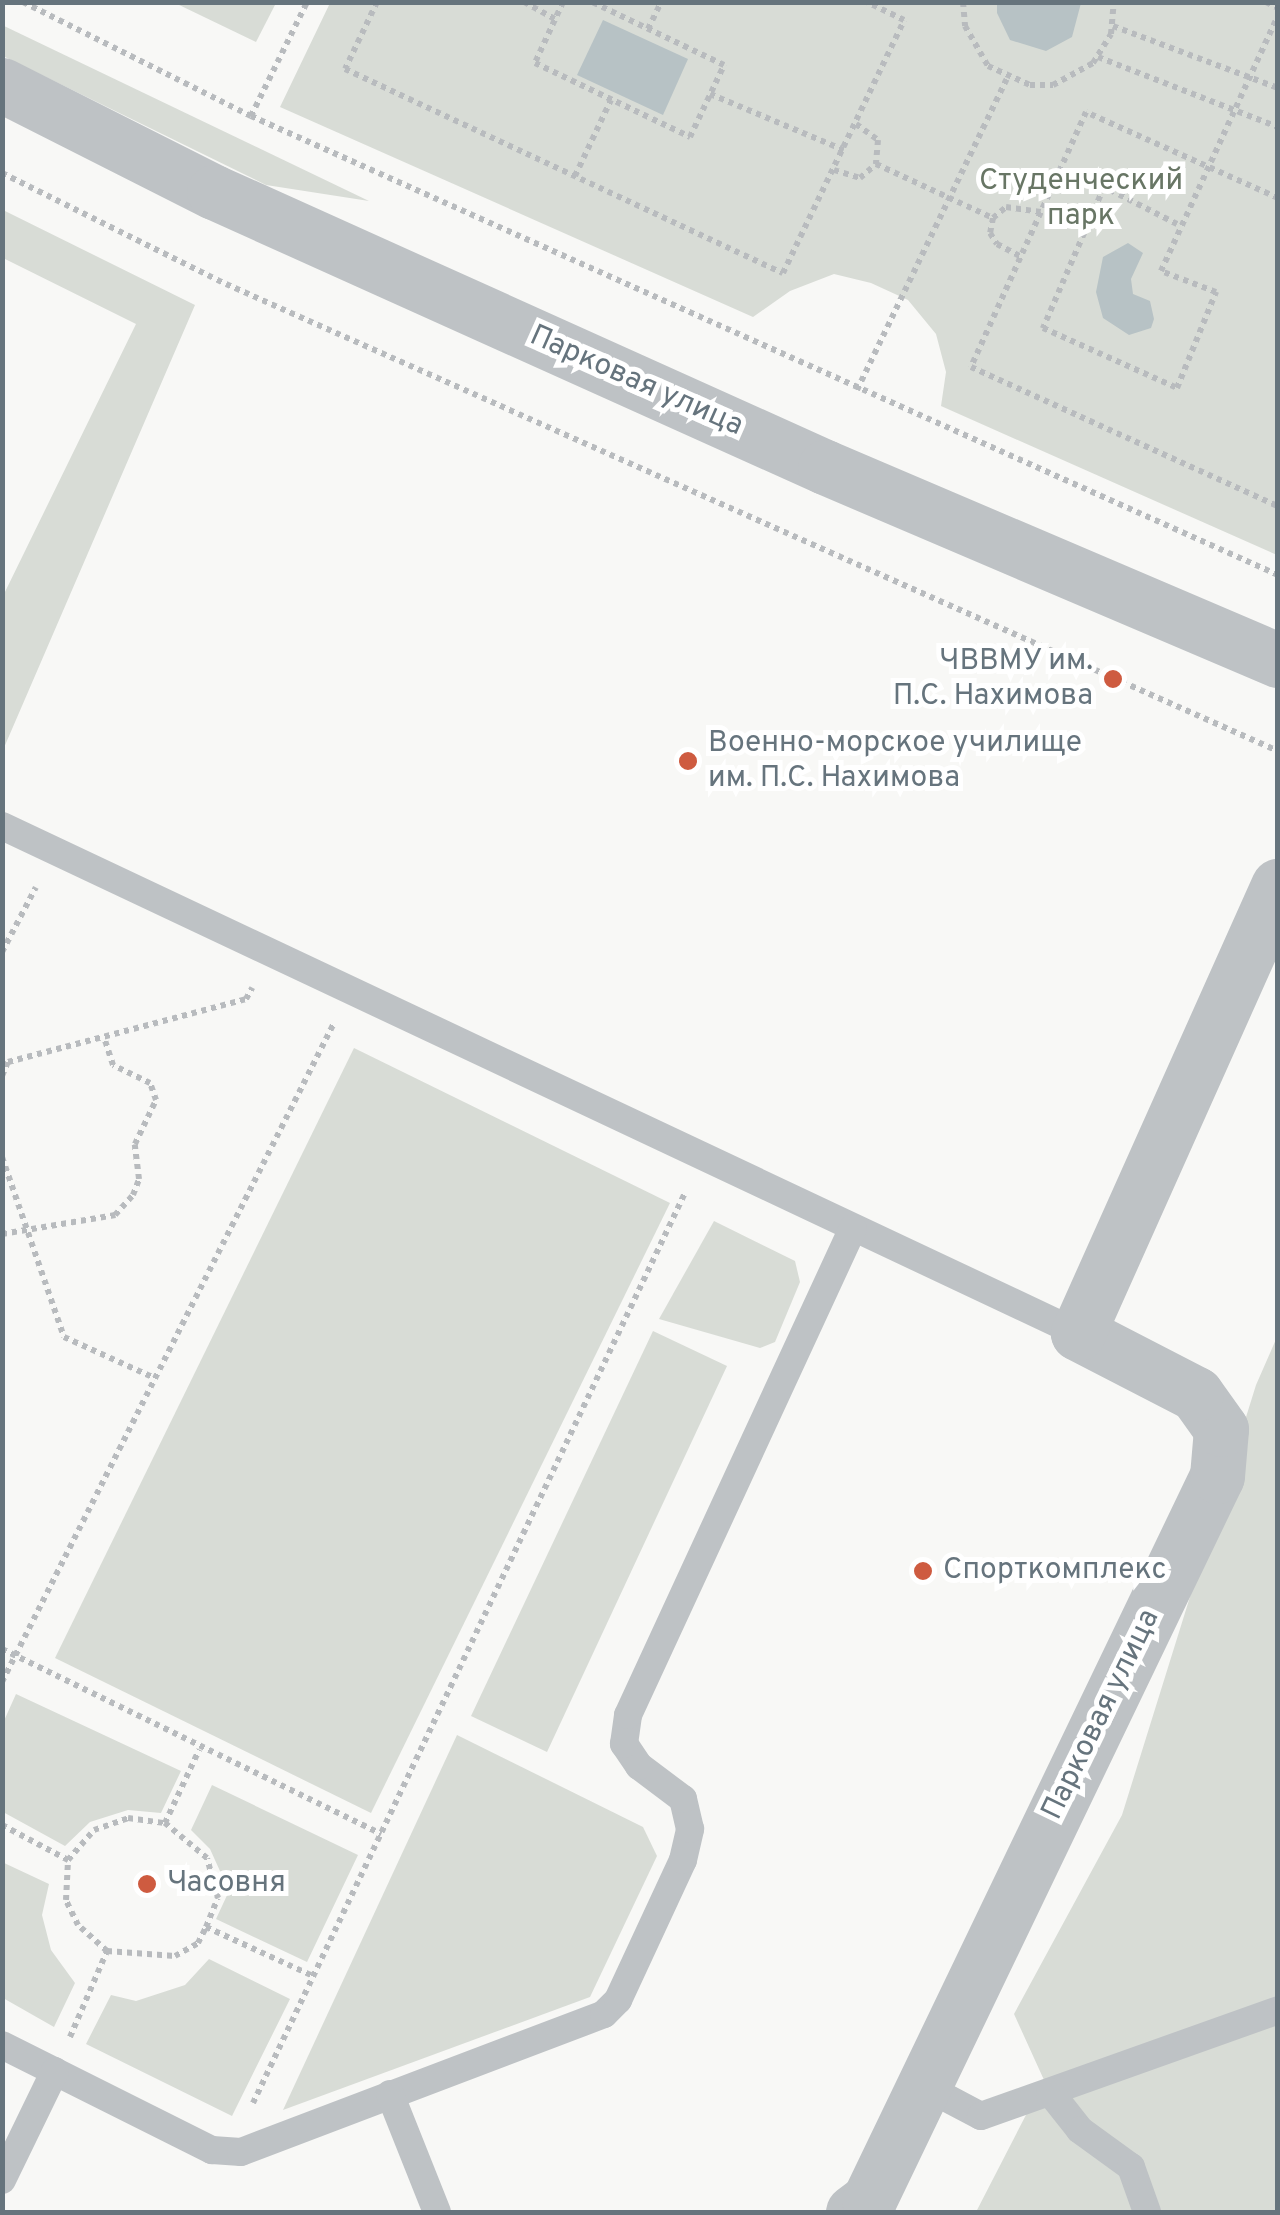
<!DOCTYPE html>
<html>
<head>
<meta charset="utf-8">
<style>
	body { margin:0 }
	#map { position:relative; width:1280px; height:2215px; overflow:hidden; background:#f8f8f6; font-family:Overpass,sans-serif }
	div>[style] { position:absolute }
	.green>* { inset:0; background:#d8dcd6 }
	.water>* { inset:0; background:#b7c2c5 }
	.path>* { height:6px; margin-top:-3px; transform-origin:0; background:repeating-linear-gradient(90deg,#b8bbbe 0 5px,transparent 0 10px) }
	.service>* { height:28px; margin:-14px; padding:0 14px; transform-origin:14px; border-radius:14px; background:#bec2c5 }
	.minor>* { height:55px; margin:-27.5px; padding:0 27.5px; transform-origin:27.5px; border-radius:27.5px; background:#bec2c5 }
	.tertiary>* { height:55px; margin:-27.5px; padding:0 27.5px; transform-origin:27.5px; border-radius:27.5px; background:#bec2c5 }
	.dots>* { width:28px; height:28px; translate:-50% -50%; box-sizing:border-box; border:5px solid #fff; border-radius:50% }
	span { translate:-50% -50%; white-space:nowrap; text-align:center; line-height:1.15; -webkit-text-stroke:10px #fff; paint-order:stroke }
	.park-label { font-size:30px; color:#687665 }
	.street-label { font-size:30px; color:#66747d }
	.poi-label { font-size:30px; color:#66747d }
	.right { translate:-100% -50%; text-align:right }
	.left { translate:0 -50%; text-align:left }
	.frame { position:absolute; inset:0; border:5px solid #66747d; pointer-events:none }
</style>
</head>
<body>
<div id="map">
	<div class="green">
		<div style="clip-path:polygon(175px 3px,276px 3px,256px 42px)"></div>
		<div style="clip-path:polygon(330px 3px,1277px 3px,1277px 555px,941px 406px,946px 372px,936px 334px,908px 300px,871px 283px,834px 274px,790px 291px,753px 317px,280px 107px)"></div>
		<div style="clip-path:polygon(2px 25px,369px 201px,266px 185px,3px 56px)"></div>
		<div style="clip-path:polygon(3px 210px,195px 305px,3px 750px,3px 596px,136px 324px,3px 258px)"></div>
		<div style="clip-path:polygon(354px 1048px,670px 1203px,371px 1813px,55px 1658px)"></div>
		<div style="clip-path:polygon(714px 1221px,795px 1261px,800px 1282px,775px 1342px,760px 1348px,659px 1319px)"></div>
		<div style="clip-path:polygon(653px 1331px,727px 1366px,547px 1752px,471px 1716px)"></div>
		<div style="clip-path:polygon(1277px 1337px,1277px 2212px,976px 2212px,1044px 2080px,1014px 2014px,1122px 1815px,1256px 1385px)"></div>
		<div style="clip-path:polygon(16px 1694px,181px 1771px,161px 1813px,128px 1810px,90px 1822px,65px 1846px,3px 1812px,3px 1723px)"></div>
		<div style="clip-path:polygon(457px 1735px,643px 1827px,657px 1856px,590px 1997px,283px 2110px)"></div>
		<div style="clip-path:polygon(212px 1785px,358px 1855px,307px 1962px,216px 1919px,229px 1891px,210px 1849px,191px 1830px)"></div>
		<div style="clip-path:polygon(2px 1862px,49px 1884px,42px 1915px,51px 1950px,75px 1983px,54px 2027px,3px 1998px)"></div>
		<div style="clip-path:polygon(209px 1959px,290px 1999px,232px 2116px,86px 2044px,111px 1995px,136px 2001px,185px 1985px)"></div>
	</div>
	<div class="water">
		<div style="clip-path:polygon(1081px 3px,1072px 37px,1046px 51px,1010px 40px,997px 13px,997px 3px)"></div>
		<div style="clip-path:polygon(603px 20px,688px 59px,663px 115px,577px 75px)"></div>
		<div style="clip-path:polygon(1128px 243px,1143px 253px,1131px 279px,1133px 294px,1150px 301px,1154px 319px,1151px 328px,1129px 335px,1103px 318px,1096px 292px,1103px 257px)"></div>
	</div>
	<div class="path">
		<div style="left:23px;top:2px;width:255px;rotate:26.6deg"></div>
		<div style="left:251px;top:116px;width:1125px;rotate:24.08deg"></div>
		<div style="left:377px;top:2px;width:74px;rotate:115.5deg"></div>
		<div style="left:345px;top:69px;width:483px;rotate:25deg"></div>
		<div style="left:783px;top:273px;width:280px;rotate:-64.4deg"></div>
		<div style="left:904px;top:20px;width:41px;rotate:-154.1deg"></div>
		<div style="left:524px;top:2px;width:35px;rotate:29deg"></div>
		<div style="left:563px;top:2px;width:67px;rotate:114.7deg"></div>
		<div style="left:535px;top:63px;width:172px;rotate:25.5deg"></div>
		<div style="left:690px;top:137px;width:80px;rotate:-64.7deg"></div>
		<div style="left:724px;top:65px;width:146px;rotate:-154.5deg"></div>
		<div style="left:963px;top:2px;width:24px;rotate:85deg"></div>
		<div style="left:965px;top:26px;width:46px;rotate:60.1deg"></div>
		<div style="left:988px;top:66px;width:46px;rotate:24.3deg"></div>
		<div style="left:1030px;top:85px;width:23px"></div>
		<div style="left:1053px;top:85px;width:46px;rotate:-28.8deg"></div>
		<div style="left:1093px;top:63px;width:34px;rotate:-58deg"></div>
		<div style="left:1111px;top:34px;width:32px;rotate:-85deg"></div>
		<div style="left:1266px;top:2px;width:13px;rotate:27deg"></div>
		<div style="left:1113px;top:26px;width:176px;rotate:20.6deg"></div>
		<div style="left:648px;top:29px;width:30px;rotate:-64deg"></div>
		<div style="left:1098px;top:57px;width:193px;rotate:21.3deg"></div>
		<div style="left:710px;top:94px;width:145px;rotate:22.7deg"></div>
		<div style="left:251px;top:116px;width:127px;rotate:-63.8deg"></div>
		<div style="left:856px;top:124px;width:27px;rotate:36deg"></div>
		<div style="left:878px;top:140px;width:24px;rotate:95deg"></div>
		<div style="left:834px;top:170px;width:27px;rotate:17deg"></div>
		<div style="left:860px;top:178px;width:21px;rotate:-41deg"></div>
		<div style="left:876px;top:164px;width:129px;rotate:24.8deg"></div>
		<div style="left:993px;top:218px;width:17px;rotate:-40deg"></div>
		<div style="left:1006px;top:207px;width:35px;rotate:8deg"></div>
		<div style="left:2px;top:173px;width:250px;rotate:26.4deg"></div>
		<div style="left:226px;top:284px;width:1151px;rotate:23.94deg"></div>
		<div style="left:575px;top:176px;width:84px;rotate:-64.7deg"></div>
		<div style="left:1278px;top:198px;width:210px;rotate:-155.9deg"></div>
		<div style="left:1086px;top:112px;width:280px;rotate:114.3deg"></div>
		<div style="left:971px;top:367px;width:337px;rotate:24.4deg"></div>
		<div style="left:993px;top:218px;width:15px;rotate:101deg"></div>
		<div style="left:990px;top:233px;width:13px;rotate:58deg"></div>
		<div style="left:997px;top:244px;width:26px;rotate:28deg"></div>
		<div style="left:1177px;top:224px;width:82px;rotate:-153.1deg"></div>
		<div style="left:1104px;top:187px;width:154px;rotate:113.4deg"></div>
		<div style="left:1043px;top:328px;width:147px;rotate:24.1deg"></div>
		<div style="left:1177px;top:388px;width:104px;rotate:-67.9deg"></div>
		<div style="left:1216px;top:292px;width:59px;rotate:-159.1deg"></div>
		<div style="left:1161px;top:271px;width:281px;rotate:-65.4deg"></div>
		<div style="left:857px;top:390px;width:345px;rotate:-64.3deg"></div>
		<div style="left:2px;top:952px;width:73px;rotate:-62.4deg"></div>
		<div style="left:2px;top:1076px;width:15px;rotate:-67deg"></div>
		<div style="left:8px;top:1062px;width:246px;rotate:-14.8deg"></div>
		<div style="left:246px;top:999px;width:13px;rotate:-61deg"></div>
		<div style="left:2px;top:1157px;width:190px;rotate:71deg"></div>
		<div style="left:64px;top:1337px;width:100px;rotate:24.3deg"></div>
		<div style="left:2px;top:1234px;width:115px;rotate:-9.5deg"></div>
		<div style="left:115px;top:1215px;width:27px;rotate:-48deg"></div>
		<div style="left:133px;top:1195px;width:17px;rotate:-69deg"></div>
		<div style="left:139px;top:1179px;width:35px;rotate:-97deg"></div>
		<div style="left:135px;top:1144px;width:49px;rotate:-64.5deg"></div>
		<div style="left:156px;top:1100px;width:18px;rotate:-109deg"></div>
		<div style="left:150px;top:1083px;width:41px;rotate:-154.1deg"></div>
		<div style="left:113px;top:1065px;width:29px;rotate:-108deg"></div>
		<div style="left:2px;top:1649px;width:422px;rotate:26deg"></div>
		<div style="left:2px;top:1682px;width:738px;rotate:-63.26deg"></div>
		<div style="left:2px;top:1825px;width:75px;rotate:27.9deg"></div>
		<div style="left:206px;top:1927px;width:118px;rotate:24.6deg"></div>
		<div style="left:107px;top:1951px;width:39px;rotate:-138deg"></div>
		<div style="left:78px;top:1925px;width:28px;rotate:-116deg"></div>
		<div style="left:66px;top:1900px;width:40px;rotate:-87.1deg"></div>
		<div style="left:68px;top:1860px;width:40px;rotate:-49deg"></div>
		<div style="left:94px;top:1830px;width:36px;rotate:-19deg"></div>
		<div style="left:128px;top:1818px;width:37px;rotate:8deg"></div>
		<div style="left:70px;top:2037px;width:94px;rotate:-66.7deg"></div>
		<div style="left:107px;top:1951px;width:68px;rotate:4.2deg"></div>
		<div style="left:175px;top:1956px;width:26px;rotate:-29deg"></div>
		<div style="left:198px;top:1943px;width:18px;rotate:-63deg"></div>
		<div style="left:206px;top:1927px;width:31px;rotate:-68deg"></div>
		<div style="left:218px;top:1898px;width:41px;rotate:-105.4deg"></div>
		<div style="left:207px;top:1858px;width:55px;rotate:-140.2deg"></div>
		<div style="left:165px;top:1823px;width:81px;rotate:-65deg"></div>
		<div style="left:253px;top:2103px;width:1007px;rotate:-64.61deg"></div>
	</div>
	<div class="service">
		<div style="left:2px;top:826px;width:1189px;rotate:25.23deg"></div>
		<div style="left:2px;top:2045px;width:235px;rotate:26.6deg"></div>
		<div style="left:212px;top:2150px;width:29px;rotate:4deg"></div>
		<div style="left:241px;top:2152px;width:388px;rotate:-20.8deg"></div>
		<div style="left:604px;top:2014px;width:20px;rotate:-45deg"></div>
		<div style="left:618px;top:2000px;width:154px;rotate:-65.1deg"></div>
		<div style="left:683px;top:1860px;width:32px;rotate:-77deg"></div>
		<div style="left:690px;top:1829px;width:31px;rotate:-103deg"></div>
		<div style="left:683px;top:1799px;width:55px;rotate:-143.1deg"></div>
		<div style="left:639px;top:1766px;width:27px;rotate:-124deg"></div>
		<div style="left:624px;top:1744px;width:29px;rotate:-82deg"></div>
		<div style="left:628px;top:1715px;width:536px;rotate:-65.2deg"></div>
		<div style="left:924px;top:2086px;width:64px;rotate:27.8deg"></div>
		<div style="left:981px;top:2116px;width:315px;rotate:-19.6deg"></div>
		<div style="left:1050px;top:2092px;width:48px;rotate:51.7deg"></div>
		<div style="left:1080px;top:2130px;width:63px;rotate:36deg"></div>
		<div style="left:1131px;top:2167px;width:48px;rotate:70.4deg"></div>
		<div style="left:390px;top:2094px;width:127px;rotate:68.3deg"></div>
		<div style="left:2px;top:2180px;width:121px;rotate:-64.1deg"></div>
	</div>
	<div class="minor">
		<div style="left:2px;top:85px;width:237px;rotate:26.8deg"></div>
		<div style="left:214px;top:192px;width:670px;rotate:24.23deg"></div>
		<div style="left:825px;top:467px;width:492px;rotate:23.1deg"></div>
	</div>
	<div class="tertiary">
		<div style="left:853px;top:2212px;width:20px;rotate:-37deg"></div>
		<div style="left:869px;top:2200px;width:803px;rotate:-64.33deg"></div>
		<div style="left:1217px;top:1476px;width:47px;rotate:-85.1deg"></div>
		<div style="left:1221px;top:1429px;width:43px;rotate:-125.5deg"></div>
		<div style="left:1196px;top:1394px;width:133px;rotate:-152.7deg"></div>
		<div style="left:1078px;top:1333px;width:490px;rotate:-65.9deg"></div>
	</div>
	<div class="dots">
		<div style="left:1113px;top:679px;background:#ce5b40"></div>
		<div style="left:688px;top:761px;background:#ce5b40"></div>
		<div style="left:923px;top:1571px;background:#ce5b40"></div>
		<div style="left:147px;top:1884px;background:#ce5b40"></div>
	</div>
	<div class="park-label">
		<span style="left:1081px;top:199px">Студенческий<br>парк</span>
	</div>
	<div class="street-label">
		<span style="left:636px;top:382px;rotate:24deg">Парковая улица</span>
		<span style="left:1102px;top:1715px;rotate:-64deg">Парковая улица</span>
	</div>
	<div class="poi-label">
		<span class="right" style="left:1093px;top:679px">ЧВВМУ им.<br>П.С. Нахимова</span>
		<span class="left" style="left:708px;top:761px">Военно-морское училище<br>им. П.С. Нахимова</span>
		<span class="left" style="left:943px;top:1571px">Спорткомплекс</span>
		<span class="left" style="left:167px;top:1884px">Часовня</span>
	</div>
	<div class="frame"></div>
</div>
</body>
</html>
